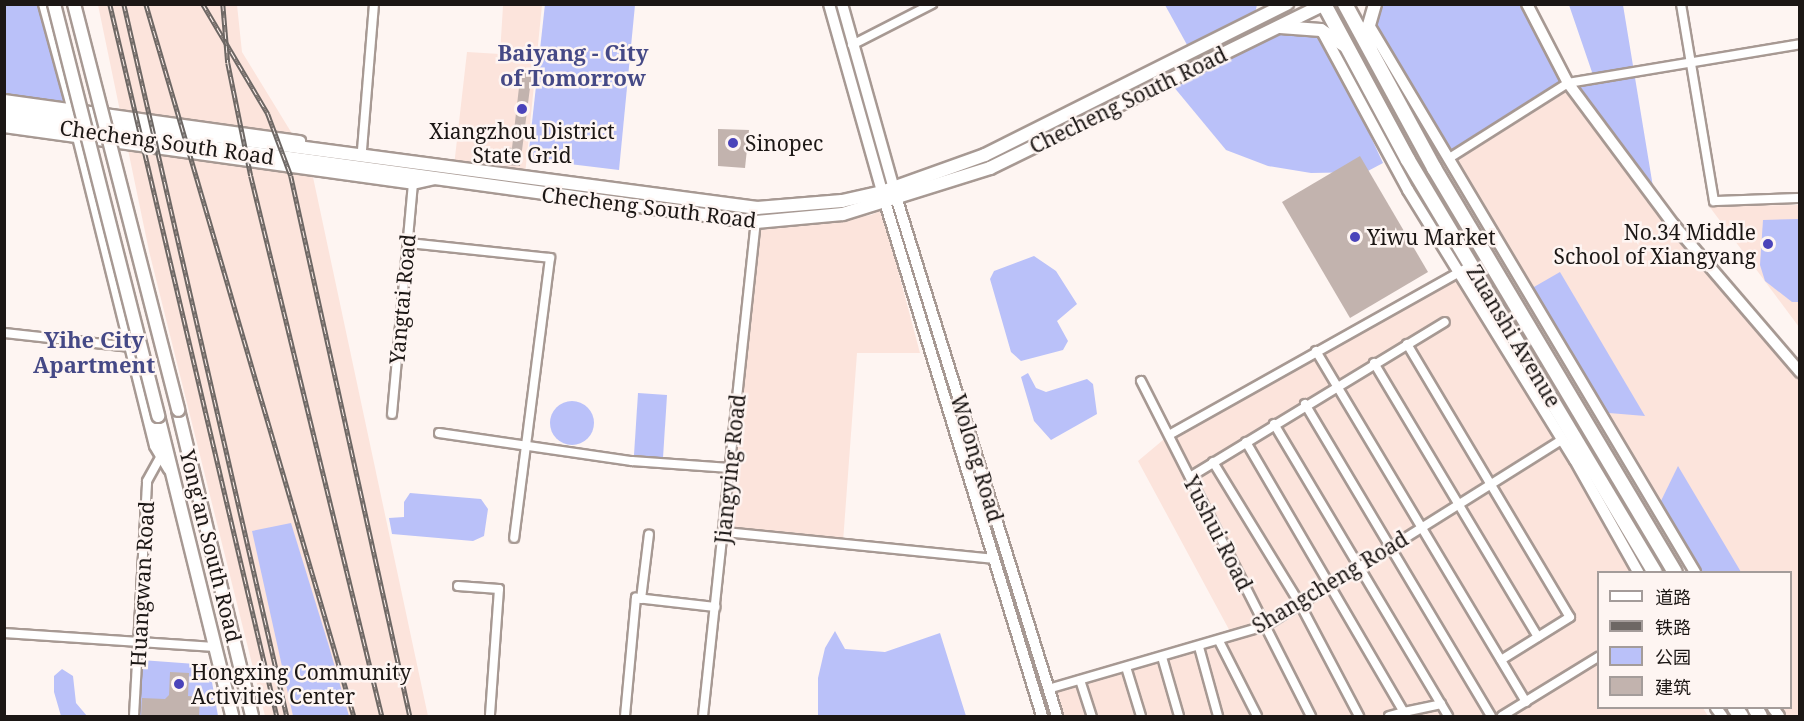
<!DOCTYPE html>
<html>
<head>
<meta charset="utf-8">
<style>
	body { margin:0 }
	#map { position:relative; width:1804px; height:721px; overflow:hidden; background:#fef5f2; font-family:"Noto Serif","Noto Sans SC",serif }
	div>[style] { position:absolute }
	.built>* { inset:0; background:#fce4dc }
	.green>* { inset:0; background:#bac1f9 }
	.round { border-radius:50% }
	.building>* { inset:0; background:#c2b3ae }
	.roads { filter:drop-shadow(2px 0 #a79993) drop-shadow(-2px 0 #a79993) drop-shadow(0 2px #a79993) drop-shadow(0 -2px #a79993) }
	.minor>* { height:8px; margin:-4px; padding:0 4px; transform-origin:4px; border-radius:4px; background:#fff }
	.tertiary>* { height:10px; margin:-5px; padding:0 5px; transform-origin:5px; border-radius:5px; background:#fff }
	.secondary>* { height:10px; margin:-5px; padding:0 5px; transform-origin:5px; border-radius:5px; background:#fff }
	.primary>* { height:12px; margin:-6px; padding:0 6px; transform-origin:6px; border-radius:6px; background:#fff }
	.trunk>* { height:14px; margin:-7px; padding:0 7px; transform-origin:7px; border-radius:7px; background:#fff }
	.rail>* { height:4.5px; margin-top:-2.25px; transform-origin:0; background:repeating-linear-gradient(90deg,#fef5f2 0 7px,#6d6764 0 14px); box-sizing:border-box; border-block:2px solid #6d6764 }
	.bridges { filter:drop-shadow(2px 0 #a79993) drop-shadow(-2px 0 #a79993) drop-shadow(0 2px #a79993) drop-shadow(0 -2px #a79993) }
	.primary-bridge>* { height:12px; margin:-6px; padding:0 6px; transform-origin:6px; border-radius:6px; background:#fff }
	.dots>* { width:16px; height:16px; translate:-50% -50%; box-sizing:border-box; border:3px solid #fef5f2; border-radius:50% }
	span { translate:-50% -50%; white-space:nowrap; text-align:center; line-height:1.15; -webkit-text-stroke:5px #fef5f2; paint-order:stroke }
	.street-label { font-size:21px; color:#1c1715 }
	.poi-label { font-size:21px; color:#1c1715 }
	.left { translate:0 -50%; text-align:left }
	.right { translate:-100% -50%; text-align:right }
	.neighbourhood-label { font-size:22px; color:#454986; font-weight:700 }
	.frame { position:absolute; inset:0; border:6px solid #1c1715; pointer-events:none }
	.legend { position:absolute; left:1597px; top:571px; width:195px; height:138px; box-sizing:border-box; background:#fef5f2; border:2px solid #a49c9a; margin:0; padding:8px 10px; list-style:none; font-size:18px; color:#1c1715 }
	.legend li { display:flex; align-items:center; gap:12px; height:30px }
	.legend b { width:30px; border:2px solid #a49c9a }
</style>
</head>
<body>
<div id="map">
	<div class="built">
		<div style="clip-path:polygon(98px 5px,237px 5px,242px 52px,310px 163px,428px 716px,265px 716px,149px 251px)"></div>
		<div style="clip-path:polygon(490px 5px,542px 5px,525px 175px,454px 166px,467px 52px,500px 54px,503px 6px)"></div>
		<div style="clip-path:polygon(1568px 83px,1674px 225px,1799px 372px,1799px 716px,1779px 716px,1773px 708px,1790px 708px,1790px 572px,1695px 572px,1451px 157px)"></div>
		<div style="clip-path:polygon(1799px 205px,1799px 327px,1709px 206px)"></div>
		<div style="clip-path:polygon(882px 210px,920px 353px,857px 353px,843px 542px,729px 528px,760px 230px,871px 215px)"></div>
		<div style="clip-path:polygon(1457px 270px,1638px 572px,1598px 572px,1598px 708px,1703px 708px,1708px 716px,1057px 716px,1048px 689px,1233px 637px,1138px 461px,1169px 435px)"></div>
	</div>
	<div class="green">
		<div style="clip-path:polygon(545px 4px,635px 5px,619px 170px,528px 159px)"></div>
		<div style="clip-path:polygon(5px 5px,44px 5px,73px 110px,5px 100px)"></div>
		<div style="clip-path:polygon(1165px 5px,1257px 5px,1253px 21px,1191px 52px)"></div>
		<div style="clip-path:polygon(1379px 5px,1527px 5px,1568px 83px,1594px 78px,1569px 5px,1623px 5px,1655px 199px,1568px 83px,1451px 157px,1369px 25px)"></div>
		<div style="clip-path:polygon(1296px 27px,1321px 30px,1383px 163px,1366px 172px,1311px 173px,1268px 166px,1226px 150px,1173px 86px)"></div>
		<div style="clip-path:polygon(1799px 219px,1799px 302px,1792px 302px,1765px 281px,1760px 265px,1763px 220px)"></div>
		<div style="clip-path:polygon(1034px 256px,1056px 271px,1077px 304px,1057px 321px,1068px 341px,1063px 350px,1021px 361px,1011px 352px,990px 279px,994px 271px)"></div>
		<div style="clip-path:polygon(1560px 272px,1645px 416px,1597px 412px,1527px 291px)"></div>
		<div style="clip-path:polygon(1028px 373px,1036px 388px,1046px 392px,1087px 379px,1093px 384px,1097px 414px,1051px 440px,1034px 421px,1021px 377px)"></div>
		<div style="clip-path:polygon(638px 393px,667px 395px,663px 458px,634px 455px)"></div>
		<div class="round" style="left:550px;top:401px;width:44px;height:44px"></div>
		<div style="clip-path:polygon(1678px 466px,1741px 572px,1694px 572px,1657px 509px)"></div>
		<div style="clip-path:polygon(410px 493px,481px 499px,488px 509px,484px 536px,473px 541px,392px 534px,389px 518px,404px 517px,404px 502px)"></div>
		<div style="clip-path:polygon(291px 523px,328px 643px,349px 716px,293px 716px,252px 531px)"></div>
		<div style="clip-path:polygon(835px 631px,845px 649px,885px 652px,940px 633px,966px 716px,818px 716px,818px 678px,825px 648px)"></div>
		<div style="clip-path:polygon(141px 660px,209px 665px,218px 716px,137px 716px)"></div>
		<div style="clip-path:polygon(62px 669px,73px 676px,76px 703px,87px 716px,61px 716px,54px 692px,54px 676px)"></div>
	</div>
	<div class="building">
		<div style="clip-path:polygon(521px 70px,532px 72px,520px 166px,505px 165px,503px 158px,504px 147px,512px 148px)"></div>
		<div style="clip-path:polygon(718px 129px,749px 130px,745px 168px,718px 166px)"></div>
		<div style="clip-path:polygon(1360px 156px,1428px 272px,1350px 318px,1282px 202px)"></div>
		<div style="clip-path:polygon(170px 672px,189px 673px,188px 696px,200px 697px,199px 717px,141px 717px,142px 698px,165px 699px,169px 695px)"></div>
	</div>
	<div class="roads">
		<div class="minor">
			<div style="left:1681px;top:4px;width:200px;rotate:80.5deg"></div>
			<div style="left:1714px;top:201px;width:86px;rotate:-2deg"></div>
			<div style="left:852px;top:45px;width:90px;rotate:-27.1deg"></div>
			<div style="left:362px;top:150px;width:146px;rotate:-85.3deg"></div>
			<div style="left:1451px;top:157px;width:138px;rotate:-32.3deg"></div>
			<div style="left:1568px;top:83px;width:235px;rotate:-9.5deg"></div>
			<div style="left:408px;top:243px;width:143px;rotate:6deg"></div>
			<div style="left:550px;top:258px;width:282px;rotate:97.3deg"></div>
			<div style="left:4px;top:333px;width:128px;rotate:6.3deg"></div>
			<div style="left:1407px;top:344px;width:318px;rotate:59.2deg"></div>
			<div style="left:1570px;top:617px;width:81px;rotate:148.1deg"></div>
			<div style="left:1316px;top:351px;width:409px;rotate:59.1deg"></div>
			<div style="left:1374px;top:363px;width:319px;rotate:59.1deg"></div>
			<div style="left:1141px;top:381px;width:376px;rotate:63.1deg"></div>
			<div style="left:1305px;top:404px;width:363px;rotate:59.2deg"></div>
			<div style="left:392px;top:414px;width:231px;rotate:-84.8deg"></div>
			<div style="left:1274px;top:424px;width:340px;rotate:59.2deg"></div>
			<div style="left:439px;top:433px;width:195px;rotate:8.3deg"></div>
			<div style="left:632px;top:461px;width:98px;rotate:4.1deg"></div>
			<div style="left:1169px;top:435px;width:347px;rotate:-29.3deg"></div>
			<div style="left:1246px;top:442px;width:313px;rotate:59.7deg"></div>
			<div style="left:1404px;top:712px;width:38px;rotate:-12deg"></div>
			<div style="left:1213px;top:462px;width:167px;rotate:58.5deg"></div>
			<div style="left:1300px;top:604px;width:127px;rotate:62.2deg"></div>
			<div style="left:1190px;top:477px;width:298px;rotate:-31.3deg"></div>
			<div style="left:724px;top:532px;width:271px;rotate:5.7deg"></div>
			<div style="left:458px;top:586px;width:41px;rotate:4.2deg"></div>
			<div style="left:499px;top:589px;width:127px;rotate:94.1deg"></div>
			<div style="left:641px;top:599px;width:65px;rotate:-83deg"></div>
			<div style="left:4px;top:633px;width:211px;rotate:3.8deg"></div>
			<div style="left:1219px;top:641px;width:84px;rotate:63.1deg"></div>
			<div style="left:1199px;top:647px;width:72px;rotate:74.6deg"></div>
			<div style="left:1162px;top:657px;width:61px;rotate:73.9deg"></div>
			<div style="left:1126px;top:667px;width:51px;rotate:73deg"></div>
			<div style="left:1080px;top:680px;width:38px;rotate:72deg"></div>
			<div style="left:1048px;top:689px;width:226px;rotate:-16.2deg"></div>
			<div style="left:1265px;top:626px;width:350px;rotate:-32.1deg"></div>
			<div style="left:134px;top:716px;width:235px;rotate:-86.8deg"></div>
			<div style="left:147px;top:481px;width:29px;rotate:-61deg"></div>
			<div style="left:625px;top:716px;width:119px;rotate:-84.7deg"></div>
			<div style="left:636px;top:598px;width:80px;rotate:6.5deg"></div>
			<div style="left:703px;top:716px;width:497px;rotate:-83.9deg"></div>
			<div style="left:1389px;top:716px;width:16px;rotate:-15deg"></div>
			<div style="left:1502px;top:716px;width:113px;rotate:-31.6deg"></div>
		</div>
		<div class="tertiary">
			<div style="left:44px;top:4px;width:110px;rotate:74.7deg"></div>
			<div style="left:1527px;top:4px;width:89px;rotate:62.6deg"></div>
			<div style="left:1568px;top:83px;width:177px;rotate:53.3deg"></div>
			<div style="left:1674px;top:225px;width:194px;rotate:49.4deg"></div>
			<div style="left:1369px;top:25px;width:637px;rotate:59.21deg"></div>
			<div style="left:1322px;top:31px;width:181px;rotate:61.6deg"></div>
			<div style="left:1408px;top:190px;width:317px;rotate:58.3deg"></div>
			<div style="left:1575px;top:460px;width:129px;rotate:60.6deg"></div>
			<div style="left:4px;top:100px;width:299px;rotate:7.9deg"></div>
			<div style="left:4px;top:127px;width:413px;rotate:7.9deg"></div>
			<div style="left:413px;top:184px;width:23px;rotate:-13deg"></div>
			<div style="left:78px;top:137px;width:318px;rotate:76deg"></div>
			<div style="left:155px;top:446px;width:27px;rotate:59deg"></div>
			<div style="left:1716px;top:708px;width:10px;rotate:53deg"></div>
			<div style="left:1773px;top:708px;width:10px;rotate:53deg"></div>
		</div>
		<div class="secondary">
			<div style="left:829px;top:4px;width:206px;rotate:74.2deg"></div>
			<div style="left:885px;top:202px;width:537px;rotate:73.01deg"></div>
			<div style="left:842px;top:4px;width:204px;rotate:74.3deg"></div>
			<div style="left:897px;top:200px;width:540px;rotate:72.77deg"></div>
		</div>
		<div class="primary">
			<div style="left:1280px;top:27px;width:41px;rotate:4.2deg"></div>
			<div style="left:1321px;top:30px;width:32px;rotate:34deg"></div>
			<div style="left:1371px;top:50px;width:25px;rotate:-95deg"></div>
			<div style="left:1369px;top:25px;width:22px;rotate:-74deg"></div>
			<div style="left:4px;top:108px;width:760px;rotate:7.56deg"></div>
			<div style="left:757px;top:208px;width:85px;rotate:-4.7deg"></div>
			<div style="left:842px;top:201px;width:41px;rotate:-12.7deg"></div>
			<div style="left:882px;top:192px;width:109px;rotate:-19.8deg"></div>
			<div style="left:985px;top:155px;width:338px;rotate:-26.6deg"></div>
			<div style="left:4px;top:119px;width:759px;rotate:7.8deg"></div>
			<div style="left:756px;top:222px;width:87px;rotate:-5.3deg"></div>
			<div style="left:843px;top:214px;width:154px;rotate:-17.4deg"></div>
			<div style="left:990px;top:168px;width:373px;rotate:-26.1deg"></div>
			<div style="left:178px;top:410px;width:315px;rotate:76.4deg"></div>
			<div style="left:158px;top:416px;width:309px;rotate:76.1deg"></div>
		</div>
		<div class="trunk">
			<div style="left:1324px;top:4px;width:177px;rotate:61.7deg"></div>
			<div style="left:1408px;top:160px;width:480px;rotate:59.1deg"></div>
			<div style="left:1345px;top:4px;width:187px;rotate:61.5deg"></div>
			<div style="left:1434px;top:168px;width:470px;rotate:59.2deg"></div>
			<div style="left:1735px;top:708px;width:10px;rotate:53deg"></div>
			<div style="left:1755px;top:708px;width:9px;rotate:58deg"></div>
		</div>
	</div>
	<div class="rail">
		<div style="left:110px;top:4px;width:731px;rotate:76.8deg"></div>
		<div style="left:124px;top:4px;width:730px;rotate:77.11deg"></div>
		<div style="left:146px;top:4px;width:742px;rotate:73.72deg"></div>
		<div style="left:203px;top:4px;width:128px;rotate:59.4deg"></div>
		<div style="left:268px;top:114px;width:66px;rotate:69.6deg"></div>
		<div style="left:291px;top:176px;width:553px;rotate:77.57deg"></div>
		<div style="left:223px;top:4px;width:59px;rotate:85.2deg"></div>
		<div style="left:228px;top:63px;width:115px;rotate:78.5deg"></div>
		<div style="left:251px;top:176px;width:556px;rotate:76.36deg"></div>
	</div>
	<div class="bridges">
		<div class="primary-bridge">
			<div style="left:54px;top:4px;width:425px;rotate:75.8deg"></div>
			<div style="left:74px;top:4px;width:419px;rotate:75.6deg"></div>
		</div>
	</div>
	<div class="dots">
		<div style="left:522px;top:109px;background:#4a43ba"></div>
		<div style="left:733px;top:143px;background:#4a43ba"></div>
		<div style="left:1355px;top:237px;background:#4a43ba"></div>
		<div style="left:1768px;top:244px;background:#4a43ba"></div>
		<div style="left:179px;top:684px;background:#4a43ba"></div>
	</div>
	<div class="street-label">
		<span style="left:1128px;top:100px;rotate:-26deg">Checheng South Road</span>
		<span style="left:167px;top:142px;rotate:8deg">Checheng South Road</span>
		<span style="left:649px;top:207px;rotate:7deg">Checheng South Road</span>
		<span style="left:402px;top:299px;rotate:-85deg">Yangtai Road</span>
		<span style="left:1514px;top:336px;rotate:59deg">Zuanshi Avenue</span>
		<span style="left:977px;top:458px;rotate:73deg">Wolong Road</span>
		<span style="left:730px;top:469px;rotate:-84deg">Jiangying Road</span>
		<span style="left:1218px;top:533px;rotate:63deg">Yushui Road</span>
		<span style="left:211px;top:546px;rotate:76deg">Yong'an South Road</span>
		<span style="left:1330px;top:582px;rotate:-31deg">Shangcheng Road</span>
		<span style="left:142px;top:584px;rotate:-87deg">Huangwan Road</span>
	</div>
	<div class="poi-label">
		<span style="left:522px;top:143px">Xiangzhou District<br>State Grid</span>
		<span class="left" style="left:745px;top:143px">Sinopec</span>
		<span class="right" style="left:1756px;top:244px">No.34 Middle<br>School of Xiangyang</span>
		<span class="left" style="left:1367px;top:237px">Yiwu Market</span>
		<span class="left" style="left:191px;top:684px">Hongxing Community<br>Activities Center</span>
	</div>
	<div class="neighbourhood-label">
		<span style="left:573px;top:65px">Baiyang - City<br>of Tomorrow</span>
		<span style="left:94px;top:352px">Yihe City<br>Apartment</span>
	</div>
	<div class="frame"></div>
	<ul class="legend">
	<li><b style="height:8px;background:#fff"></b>道路</li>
	<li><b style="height:8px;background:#6d6764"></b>铁路</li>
	<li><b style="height:16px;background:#bac1f9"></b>公园</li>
	<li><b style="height:16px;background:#c2b3ae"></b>建筑</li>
	</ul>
</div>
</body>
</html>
